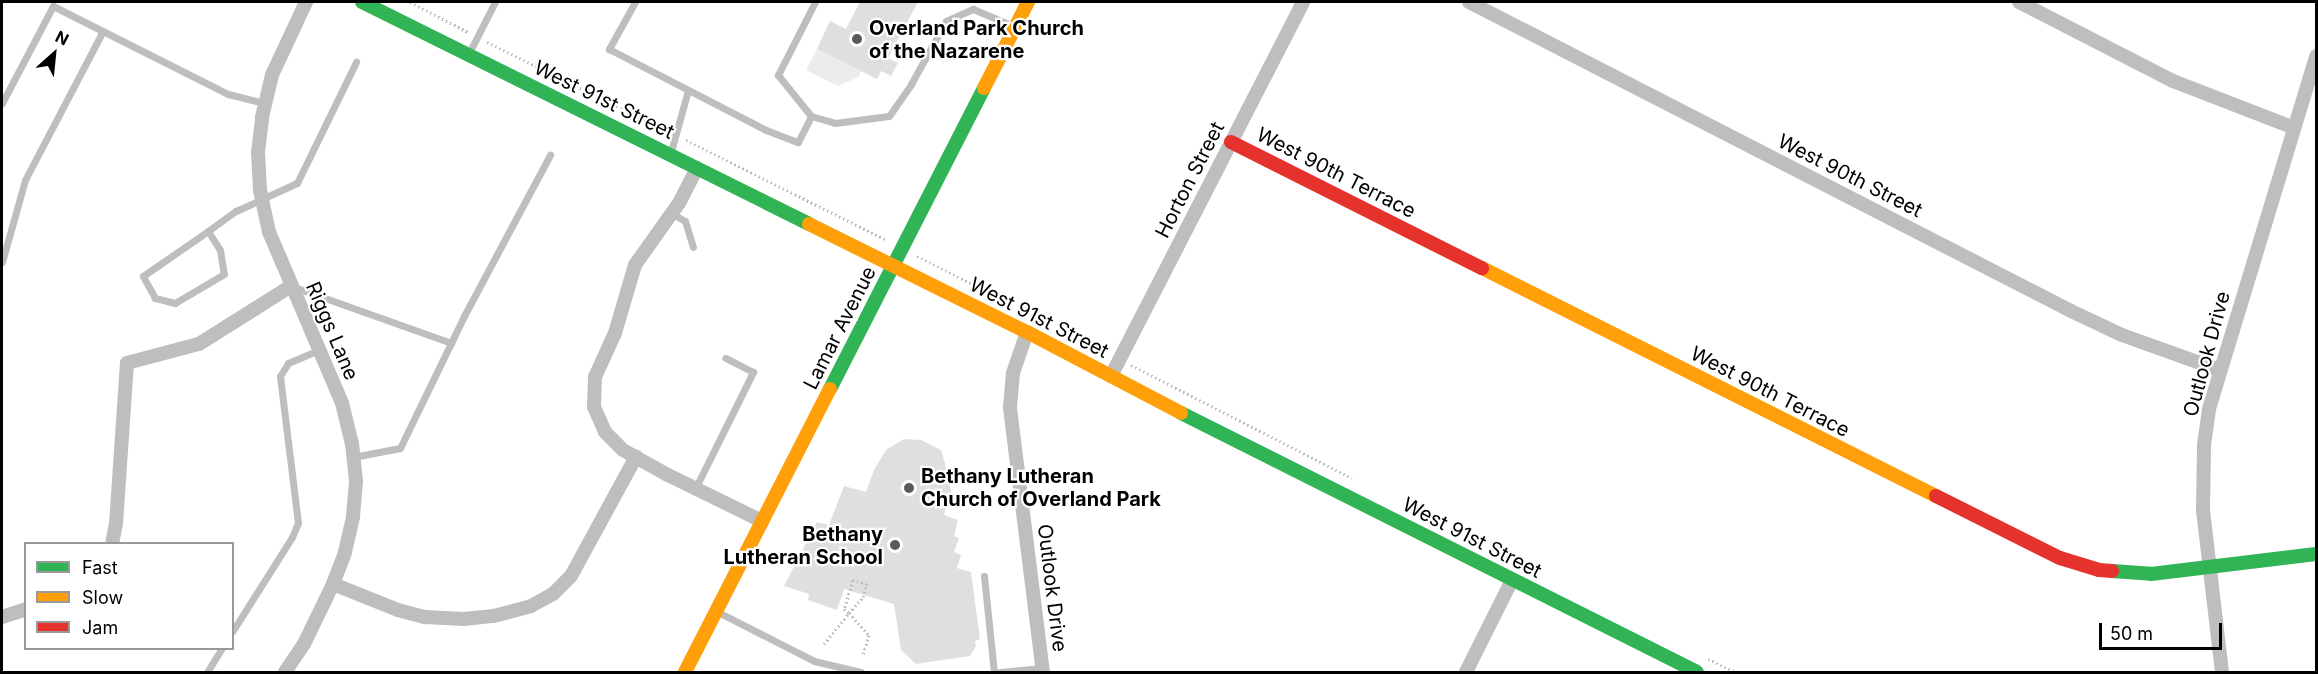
<!DOCTYPE html>
<html>
<head>
<meta charset="utf-8">
<style>
	body { margin:0 }
	#map { position:relative; width:2318px; height:674px; overflow:hidden; background:#fff; font-family:Inter,sans-serif }
	div>[style] { position:absolute }
	.green>* { inset:0; background:#ececec }
	.building>* { inset:0; background:#dfdfdf }
	.path>* { height:3px; margin-top:-1.5px; transform-origin:0; background:repeating-linear-gradient(90deg,#b9b9b9 0 1.5px,transparent 0 4.5px) }
	.lane>* { height:7px; margin:-3.5px; padding:0 3.5px; transform-origin:3.5px; border-radius:3.5px; background:#bebebe }
	.street>* { height:14px; margin:-7px; padding:0 7px; transform-origin:7px; border-radius:7px; background:#bebebe }
	.fast>* { height:14px; margin:-7px; padding:0 7px; transform-origin:7px; border-radius:7px; background:#30b455 }
	.slow>* { height:14px; margin:-7px; padding:0 7px; transform-origin:7px; border-radius:7px; background:#ff9f0a }
	.jam>* { height:14px; margin:-7px; padding:0 7px; transform-origin:7px; border-radius:7px; background:#e5322d }
	.dots>* { width:16px; height:16px; translate:-50% -50%; box-sizing:border-box; border:3px solid #fff; border-radius:50% }
	span { translate:-50% -50%; white-space:nowrap; text-align:center; line-height:1.15; -webkit-text-stroke:4.5px #fff; paint-order:stroke }
	.poi-label { font-size:20px; color:#000; font-weight:700 }
	.left { translate:0 -50%; text-align:left }
	.right { translate:-100% -50%; text-align:right }
	.street-label { font-size:20px; color:#000 }
	.frame { position:absolute; inset:0; border:3px solid #000; pointer-events:none }
	.legend { position:absolute; left:24px; top:542px; width:210px; height:108px; box-sizing:border-box; background:#fff; border:2px solid #999; margin:0; padding:8px 10px; list-style:none; font-size:18px; color:#000 }
	.legend li { display:flex; align-items:center; gap:12px; height:30px }
	.legend b { width:30px; border:2px solid #999 }
	.north { position:absolute; left:24px; top:24px; width:60px; height:60px; -webkit-text-stroke:4px #fff; paint-order:stroke; rotate:27deg; font-size:16px; font-weight:700; line-height:24px; text-align:center; color:#000 }
	.north::after { content:''; display:block; margin:auto; width:21px; height:27px; background:#000; clip-path:polygon(50% 0,100% 100%,50% 72%,0 100%) }
	.scale { position:absolute; left:2099px; top:623px; width:123px; height:27px; box-sizing:border-box; border:3px solid #000; border-top:0; padding-left:8px; font-size:18px; line-height:21px; white-space:nowrap; color:#000; -webkit-text-stroke:4px #fff; paint-order:stroke }
</style>
</head>
<body>
<div id="map">
	<div class="green">
		<div style="clip-path:polygon(817px 49px,861px 71px,859px 77px,838px 86px,806px 70px)"></div>
	</div>
	<div class="building">
		<div style="clip-path:polygon(860px 2px,918px 2px,888px 58px,898px 63px,891px 76px,881px 71px,877px 79px,817px 49px,830px 21px,846px 29px)"></div>
		<div style="clip-path:polygon(904px 439px,921px 440px,941px 450px,946px 467px,951px 491px,944px 515px,958px 520px,954px 536px,959px 538px,954px 552px,961px 555px,957px 568px,971px 572px,980px 639px,975px 641px,976px 646px,970px 656px,916px 664px,901px 650px,894px 604px,844px 589px,837px 610px,808px 600px,809px 594px,784px 586px,817px 522px,829px 525px,844px 486px,866px 492px,874px 470px,886px 450px)"></div>
	</div>
	<div class="path">
		<div style="left:410px;top:2px;width:65px;rotate:27.3deg"></div>
		<div style="left:487px;top:42px;width:201px;rotate:26.3deg"></div>
		<div style="left:686px;top:140px;width:225px;rotate:26.5deg"></div>
		<div style="left:917px;top:256px;width:68px;rotate:26.9deg"></div>
		<div style="left:1131px;top:365px;width:248px;rotate:27.1deg"></div>
		<div style="left:824px;top:644px;width:40px;rotate:-51deg"></div>
		<div style="left:849px;top:613px;width:21px;rotate:-49deg"></div>
		<div style="left:863px;top:597px;width:14px;rotate:-73deg"></div>
		<div style="left:867px;top:584px;width:15px;rotate:-164deg"></div>
		<div style="left:853px;top:580px;width:30px;rotate:107deg"></div>
		<div style="left:844px;top:609px;width:6px;rotate:39deg"></div>
		<div style="left:849px;top:613px;width:30px;rotate:48deg"></div>
		<div style="left:869px;top:635px;width:21px;rotate:107deg"></div>
		<div style="left:1708px;top:659px;width:31px;rotate:25deg"></div>
	</div>
	<div class="lane">
		<div style="left:635px;top:2px;width:54px;rotate:119deg"></div>
		<div style="left:609px;top:49px;width:177px;rotate:27.3deg"></div>
		<div style="left:766px;top:130px;width:34px;rotate:21deg"></div>
		<div style="left:798px;top:142px;width:29px;rotate:-63deg"></div>
		<div style="left:815px;top:2px;width:82px;rotate:116.9deg"></div>
		<div style="left:778px;top:75px;width:53px;rotate:51.2deg"></div>
		<div style="left:811px;top:116px;width:25px;rotate:16deg"></div>
		<div style="left:835px;top:123px;width:54px;rotate:-7.4deg"></div>
		<div style="left:889px;top:116px;width:39px;rotate:-55deg"></div>
		<div style="left:911px;top:84px;width:72px;rotate:-60.9deg"></div>
		<div style="left:946px;top:21px;width:30px;rotate:-24deg"></div>
		<div style="left:973px;top:9px;width:43px;rotate:23deg"></div>
		<div style="left:469px;top:53px;width:57px;rotate:-63deg"></div>
		<div style="left:2px;top:103px;width:110px;rotate:-62.3deg"></div>
		<div style="left:53px;top:6px;width:196px;rotate:26.7deg"></div>
		<div style="left:228px;top:94px;width:38px;rotate:14deg"></div>
		<div style="left:670px;top:155px;width:67px;rotate:-74.5deg"></div>
		<div style="left:671px;top:213px;width:16px;rotate:30deg"></div>
		<div style="left:685px;top:221px;width:27px;rotate:73deg"></div>
		<div style="left:208px;top:231px;width:22px;rotate:58deg"></div>
		<div style="left:220px;top:250px;width:24px;rotate:81deg"></div>
		<div style="left:224px;top:274px;width:57px;rotate:149.4deg"></div>
		<div style="left:175px;top:303px;width:21px;rotate:-166deg"></div>
		<div style="left:155px;top:298px;width:25px;rotate:-119deg"></div>
		<div style="left:143px;top:276px;width:79px;rotate:-34.7deg"></div>
		<div style="left:208px;top:231px;width:34px;rotate:-36deg"></div>
		<div style="left:236px;top:211px;width:67px;rotate:-24.7deg"></div>
		<div style="left:297px;top:183px;width:135px;rotate:-64deg"></div>
		<div style="left:2px;top:262px;width:85px;rotate:-74.3deg"></div>
		<div style="left:25px;top:180px;width:168px;rotate:-62.4deg"></div>
		<div style="left:294px;top:287px;width:167px;rotate:19.6deg"></div>
		<div style="left:353px;top:457px;width:48px;rotate:-10.8deg"></div>
		<div style="left:400px;top:448px;width:147px;rotate:-64.1deg"></div>
		<div style="left:464px;top:316px;width:183px;rotate:-61.9deg"></div>
		<div style="left:695px;top:489px;width:131px;rotate:-63.6deg"></div>
		<div style="left:753px;top:372px;width:31px;rotate:-153deg"></div>
		<div style="left:984px;top:576px;width:97px;rotate:84.1deg"></div>
		<div style="left:716px;top:611px;width:110px;rotate:27deg"></div>
		<div style="left:814px;top:661px;width:48px;rotate:13.2deg"></div>
		<div style="left:232px;top:632px;width:112px;rotate:-57.7deg"></div>
		<div style="left:292px;top:537px;width:15px;rotate:-67deg"></div>
		<div style="left:298px;top:523px;width:148px;rotate:-97deg"></div>
		<div style="left:280px;top:376px;width:15px;rotate:-58deg"></div>
		<div style="left:288px;top:363px;width:34px;rotate:-23deg"></div>
		<div style="left:207px;top:672px;width:28px;rotate:-58deg"></div>
		<div style="left:1000px;top:672px;width:42px;rotate:-5.4deg"></div>
	</div>
	<div class="street">
		<div style="left:1469px;top:2px;width:677px;rotate:27.17deg"></div>
		<div style="left:2071px;top:311px;width:56px;rotate:25.2deg"></div>
		<div style="left:2122px;top:335px;width:104px;rotate:19.7deg"></div>
		<div style="left:2019px;top:2px;width:173px;rotate:27.2deg"></div>
		<div style="left:2173px;top:81px;width:130px;rotate:21.2deg"></div>
		<div style="left:697px;top:168px;width:39px;rotate:117deg"></div>
		<div style="left:679px;top:203px;width:76px;rotate:125.4deg"></div>
		<div style="left:635px;top:265px;width:71px;rotate:106.4deg"></div>
		<div style="left:615px;top:333px;width:48px;rotate:114.4deg"></div>
		<div style="left:595px;top:377px;width:30px;rotate:92deg"></div>
		<div style="left:594px;top:407px;width:27px;rotate:66deg"></div>
		<div style="left:605px;top:432px;width:25px;rotate:45deg"></div>
		<div style="left:623px;top:450px;width:51px;rotate:29.1deg"></div>
		<div style="left:668px;top:475px;width:105px;rotate:26.1deg"></div>
		<div style="left:1027px;top:332px;width:43px;rotate:108.9deg"></div>
		<div style="left:1013px;top:373px;width:35px;rotate:95deg"></div>
		<div style="left:1010px;top:408px;width:266px;rotate:82.9deg"></div>
		<div style="left:1111px;top:376px;width:420px;rotate:-62.8deg"></div>
		<div style="left:112px;top:544px;width:20px;rotate:-79deg"></div>
		<div style="left:116px;top:524px;width:161px;rotate:-86.1deg"></div>
		<div style="left:127px;top:363px;width:74px;rotate:-14.8deg"></div>
		<div style="left:199px;top:344px;width:109px;rotate:-32.2deg"></div>
		<div style="left:333px;top:584px;width:70px;rotate:21.8deg"></div>
		<div style="left:398px;top:610px;width:28px;rotate:15deg"></div>
		<div style="left:425px;top:617px;width:39px;rotate:3deg"></div>
		<div style="left:464px;top:619px;width:30px;rotate:-6deg"></div>
		<div style="left:494px;top:616px;width:38px;rotate:-15deg"></div>
		<div style="left:531px;top:606px;width:25px;rotate:-29deg"></div>
		<div style="left:553px;top:594px;width:25px;rotate:-45deg"></div>
		<div style="left:571px;top:576px;width:136px;rotate:-61.4deg"></div>
		<div style="left:2px;top:617px;width:25px;rotate:-18deg"></div>
		<div style="left:285px;top:672px;width:34px;rotate:-56deg"></div>
		<div style="left:304px;top:644px;width:67px;rotate:-64.2deg"></div>
		<div style="left:333px;top:584px;width:34px;rotate:-69deg"></div>
		<div style="left:345px;top:552px;width:37px;rotate:-77deg"></div>
		<div style="left:353px;top:516px;width:35px;rotate:-85deg"></div>
		<div style="left:356px;top:481px;width:37px;rotate:-96deg"></div>
		<div style="left:352px;top:444px;width:42px;rotate:-103.7deg"></div>
		<div style="left:342px;top:403px;width:186px;rotate:-113.1deg"></div>
		<div style="left:269px;top:232px;width:43px;rotate:-102.1deg"></div>
		<div style="left:260px;top:190px;width:38px;rotate:-93deg"></div>
		<div style="left:258px;top:152px;width:35px;rotate:-83deg"></div>
		<div style="left:262px;top:117px;width:43px;rotate:-76.6deg"></div>
		<div style="left:272px;top:75px;width:81px;rotate:-65deg"></div>
		<div style="left:1466px;top:672px;width:103px;rotate:-63.4deg"></div>
		<div style="left:2222px;top:672px;width:163px;rotate:-96.7deg"></div>
		<div style="left:2203px;top:510px;width:65px;rotate:-89.1deg"></div>
		<div style="left:2204px;top:445px;width:36px;rotate:-82deg"></div>
		<div style="left:2209px;top:409px;width:369px;rotate:-73.1deg"></div>
	</div>
	<div class="fast">
		<div style="left:362px;top:2px;width:499px;rotate:26.4deg"></div>
		<div style="left:830px;top:389px;width:338px;rotate:-62.9deg"></div>
		<div style="left:1181px;top:413px;width:577px;rotate:26.65deg"></div>
		<div style="left:2112px;top:571px;width:39px;rotate:4deg"></div>
		<div style="left:2151px;top:574px;width:166px;rotate:-6.9deg"></div>
	</div>
	<div class="slow">
		<div style="left:984px;top:88px;width:97px;rotate:-62.9deg"></div>
		<div style="left:809px;top:224px;width:243px;rotate:26.4deg"></div>
		<div style="left:1027px;top:332px;width:174px;rotate:27.7deg"></div>
		<div style="left:1482px;top:268px;width:508px;rotate:26.67deg"></div>
		<div style="left:685px;top:672px;width:318px;rotate:-62.9deg"></div>
	</div>
	<div class="jam">
		<div style="left:1231px;top:142px;width:281px;rotate:26.7deg"></div>
		<div style="left:1936px;top:496px;width:139px;rotate:26.6deg"></div>
		<div style="left:2060px;top:558px;width:41px;rotate:17.1deg"></div>
		<div style="left:2099px;top:570px;width:13px;rotate:4deg"></div>
	</div>
	<div class="dots">
		<div style="left:857px;top:39px;background:#595959"></div>
		<div style="left:909px;top:488px;background:#595959"></div>
		<div style="left:895px;top:545px;background:#595959"></div>
	</div>
	<div class="poi-label">
		<span class="left" style="left:869px;top:40px">Overland Park Church<br>of the Nazarene</span>
		<span class="left" style="left:921px;top:488px">Bethany Lutheran<br>Church of Overland Park</span>
		<span class="right" style="left:883px;top:546px">Bethany<br>Lutheran School</span>
	</div>
	<div class="street-label">
		<span style="left:604px;top:100px;rotate:26deg">West 91st Street</span>
		<span style="left:1336px;top:173px;rotate:27deg">West 90th Terrace</span>
		<span style="left:1850px;top:176px;rotate:27deg">West 90th Street</span>
		<span style="left:1190px;top:180px;rotate:-63deg">Horton Street</span>
		<span style="left:1039px;top:318px;rotate:27deg">West 91st Street</span>
		<span style="left:840px;top:328px;rotate:-63deg">Lamar Avenue</span>
		<span style="left:332px;top:331px;rotate:67deg">Riggs Lane</span>
		<span style="left:2207px;top:354px;rotate:-75deg">Outlook Drive</span>
		<span style="left:1770px;top:392px;rotate:27deg">West 90th Terrace</span>
		<span style="left:1472px;top:538px;rotate:27deg">West 91st Street</span>
		<span style="left:1052px;top:588px;rotate:83deg">Outlook Drive</span>
	</div>
	<div class="frame"></div>
	<ul class="legend">
	<li><b style="height:8px;background:#30b455"></b>Fast</li>
	<li><b style="height:8px;background:#ff9f0a"></b>Slow</li>
	<li><b style="height:8px;background:#e5322d"></b>Jam</li>
	</ul>
	<div class="north">N</div>
	<div class="scale">50 m</div>
</div>
</body>
</html>
